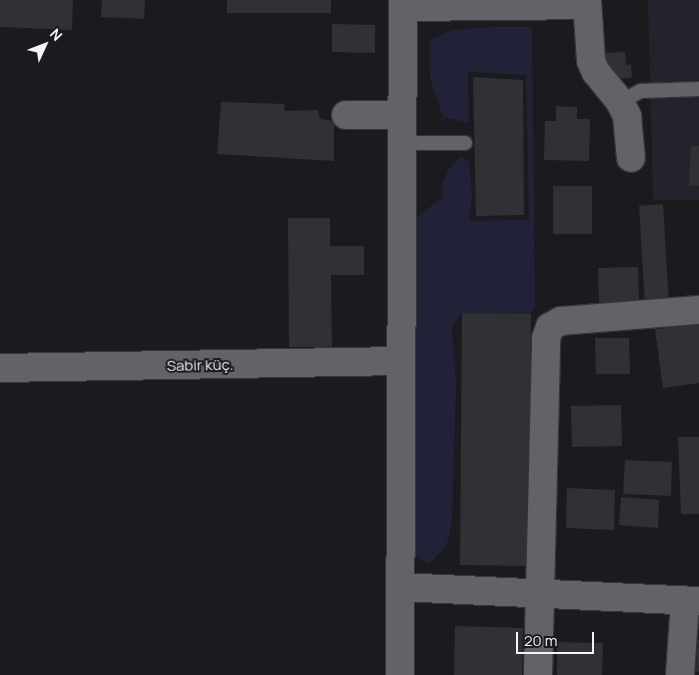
<!DOCTYPE html>
<html>
<head>
<meta charset="utf-8">
<style>
	body { margin:0 }
	#map { position:relative; width:699px; height:675px; overflow:hidden; background:#1a1a1f; font-family:Manrope,sans-serif }
	div>[style] { position:absolute }
	.built>* { inset:0; background:#23232d }
	.green>* { inset:0; background:#212237 }
	.building>* { inset:0; background:#303035 }
	.roads { filter:drop-shadow(1px 0 #353639) drop-shadow(-1px 0 #353639) drop-shadow(0 1px #353639) drop-shadow(0 -1px #353639) }
	.service>* { height:14px; margin:-7px; padding:0 7px; transform-origin:7px; border-radius:7px; background:#626369 }
	.minor>* { height:28px; margin:-14px; padding:0 14px; transform-origin:14px; border-radius:14px; background:#626369 }
	span { translate:-50% -50%; white-space:nowrap; text-align:center; line-height:1.15; -webkit-text-stroke:4px #1a1a1f; paint-order:stroke }
	.street-label { font-size:15px; color:#f4f4f8 }
	.north { position:absolute; left:20px; top:20px; width:50px; height:50px; -webkit-text-stroke:4px #1a1a1f; paint-order:stroke; rotate:47deg; font-size:14px; font-weight:700; line-height:20px; text-align:center; color:#f4f4f8 }
	.north::after { content:''; display:block; margin:auto; width:18px; height:22px; background:#f4f4f8; clip-path:polygon(50% 0,100% 100%,50% 72%,0 100%) }
	.scale { position:absolute; left:516px; top:632px; width:78px; height:22px; box-sizing:border-box; border:2px solid #f4f4f8; border-top:0; padding-left:6px; font-size:15px; line-height:18px; white-space:nowrap; color:#f4f4f8; -webkit-text-stroke:4px #1a1a1f; paint-order:stroke }
</style>
</head>
<body>
<div id="map">
	<div class="built">
		<div style="clip-path:polygon(648px 0,699px 0,699px 200px,653px 200px)"></div>
	</div>
	<div class="green">
		<div style="clip-path:polygon(491px 27px,532px 27px,535px 305px,531px 314px,462px 313px,452px 326px,456px 384px,452px 522px,446px 547px,429px 564px,417px 557px,410px 527px,415px 218px,442px 198px,443px 182px,450px 167px,461px 156px,469px 162px,472px 195px,469px 221px,529px 220px,526px 75px,468px 72px,469px 123px,443px 117px,430px 78px,429px 40px,453px 30px)"></div>
	</div>
	<div class="building">
		<div style="clip-path:polygon(0 0,73px 0,72px 30px,0 27px)"></div>
		<div style="clip-path:polygon(102px 0,145px 0,144px 19px,101px 17px)"></div>
		<div style="clip-path:polygon(227px 0,331px 0,331px 13px,227px 13px)"></div>
		<div style="clip-path:polygon(332px 24px,375px 25px,375px 53px,332px 52px)"></div>
		<div style="clip-path:polygon(625px 52px,626px 65px,631px 64px,632px 78px,608px 79px,604px 53px)"></div>
		<div style="clip-path:polygon(473px 77px,523px 80px,524px 215px,476px 216px)"></div>
		<div style="clip-path:polygon(221px 102px,284px 104px,285px 111px,318px 110px,320px 119px,334px 121px,334px 161px,217px 154px)"></div>
		<div style="clip-path:polygon(556px 106px,577px 107px,577px 119px,590px 119px,589px 161px,544px 160px,545px 121px,556px 121px)"></div>
		<div style="clip-path:polygon(691px 146px,699px 146px,699px 186px,689px 186px)"></div>
		<div style="clip-path:polygon(553px 186px,592px 186px,592px 234px,553px 234px)"></div>
		<div style="clip-path:polygon(663px 204px,669px 304px,645px 305px,639px 206px)"></div>
		<div style="clip-path:polygon(288px 218px,330px 218px,330px 246px,364px 246px,364px 275px,331px 275px,332px 347px,289px 347px)"></div>
		<div style="clip-path:polygon(638px 267px,639px 302px,599px 303px,598px 268px)"></div>
		<div style="clip-path:polygon(462px 313px,531px 314px,529px 566px,460px 565px)"></div>
		<div style="clip-path:polygon(699px 320px,699px 383px,663px 388px,655px 329px,670px 328px,670px 323px)"></div>
		<div style="clip-path:polygon(595px 338px,629px 338px,630px 374px,596px 374px)"></div>
		<div style="clip-path:polygon(621px 405px,622px 446px,572px 447px,571px 406px)"></div>
		<div style="clip-path:polygon(678px 437px,699px 437px,699px 514px,681px 514px)"></div>
		<div style="clip-path:polygon(625px 460px,672px 462px,671px 496px,623px 494px)"></div>
		<div style="clip-path:polygon(567px 488px,615px 490px,614px 530px,566px 528px)"></div>
		<div style="clip-path:polygon(621px 497px,659px 500px,658px 528px,619px 525px)"></div>
		<div style="clip-path:polygon(455px 626px,523px 628px,522px 675px,454px 675px)"></div>
		<div style="clip-path:polygon(698px 640px,699px 640px,699px 672px,696px 671px)"></div>
		<div style="clip-path:polygon(557px 642px,603px 643px,602px 675px,557px 675px)"></div>
	</div>
	<div class="roads">
		<div class="service">
			<div style="left:620px;top:102px;width:24px;rotate:-28deg"></div>
			<div style="left:641px;top:91px;width:58px;rotate:-2deg"></div>
			<div style="left:402px;top:143px;width:63px"></div>
		</div>
		<div class="minor">
			<div style="left:587px;top:0;width:61px;rotate:86.2deg"></div>
			<div style="left:591px;top:61px;width:12px;rotate:66deg"></div>
			<div style="left:596px;top:72px;width:38px;rotate:51deg"></div>
			<div style="left:620px;top:102px;width:16px;rotate:63deg"></div>
			<div style="left:627px;top:116px;width:42px;rotate:84.6deg"></div>
			<div style="left:403px;top:7px;width:184px;rotate:-0.6deg"></div>
			<div style="left:346px;top:115px;width:56px"></div>
			<div style="left:0;top:368px;width:399px;rotate:-1deg"></div>
			<div style="left:400px;top:587px;width:299px;rotate:2.7deg"></div>
			<div style="left:400px;top:675px;width:675px;rotate:-89.75deg"></div>
			<div style="left:538px;top:675px;width:337px;rotate:-88.6deg"></div>
			<div style="left:546px;top:338px;width:12px;rotate:-70deg"></div>
			<div style="left:550px;top:327px;width:13px;rotate:-29deg"></div>
			<div style="left:561px;top:321px;width:138px;rotate:-4.6deg"></div>
			<div style="left:680px;top:675px;width:74px;rotate:-86.1deg"></div>
		</div>
	</div>
	<div class="street-label">
		<span style="left:200px;top:365px;rotate:-1deg">Sabir küç.</span>
	</div>
	<div class="north">N</div>
	<div class="scale">20 m</div>
</div>
</body>
</html>
